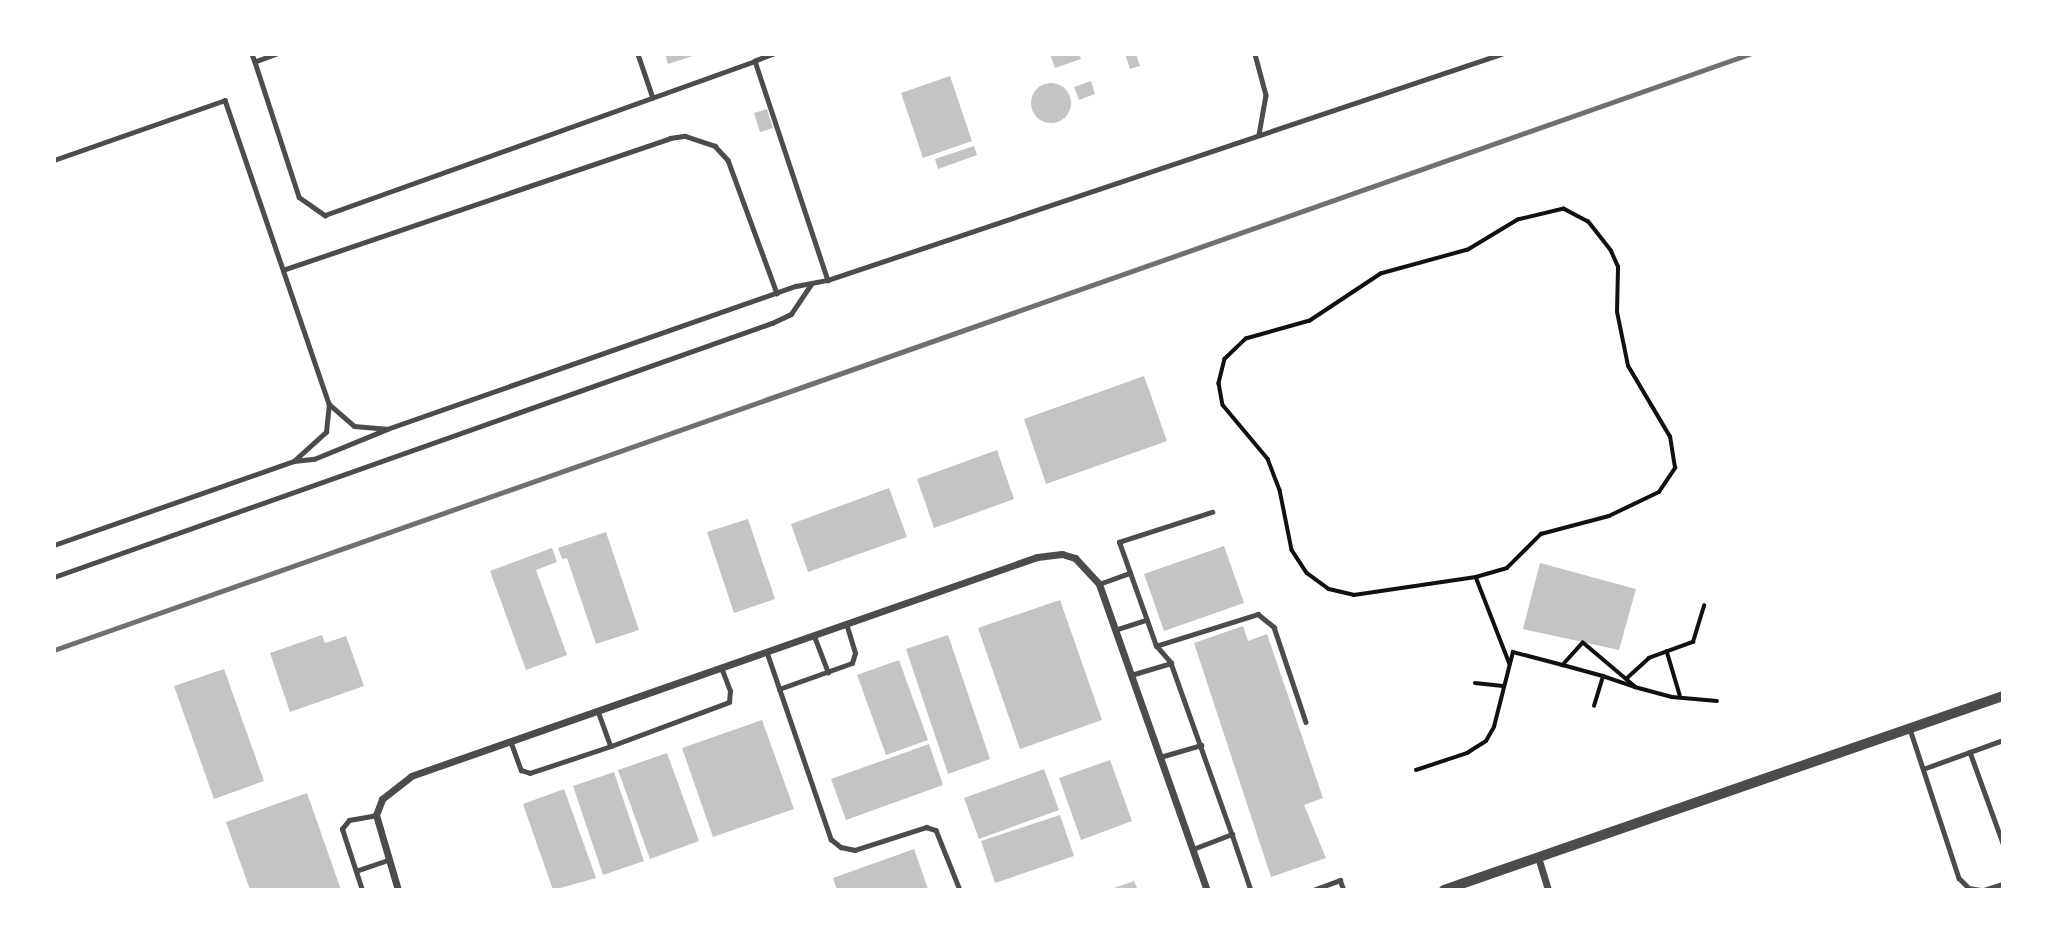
<!DOCTYPE html>
<html>
<head>
<meta charset="utf-8">
<style>
	body { margin:0 }
	#map { position:relative; width:2057px; height:944px; overflow:hidden; background:#fff; font-family:"Source Sans 3",sans-serif }
	div>[style] { position:absolute }
	.building>* { inset:0; background:#c4c4c4 }
	.round { border-radius:50% }
	.path>* { height:3.5px; margin:-1.75px; padding:0 1.75px; transform-origin:1.75px; border-radius:1.75px; background:#111 }
	.service>* { height:4.5px; margin:-2.25px; padding:0 2.25px; transform-origin:2.25px; border-radius:2.25px; background:#4c4c4c }
	.minor>* { height:7px; margin:-3.5px; padding:0 3.5px; transform-origin:3.5px; border-radius:3.5px; background:#4c4c4c }
	.tertiary>* { height:10px; margin:-5px; padding:0 5px; transform-origin:5px; border-radius:5px; background:#4c4c4c }
	.rail>* { height:5px; margin:-2.5px; padding:0 2.5px; transform-origin:2.5px; border-radius:2.5px; background:#707070 }
	span { translate:-50% -50%; white-space:nowrap; text-align:center; line-height:1.15; -webkit-text-stroke:7px #fff; paint-order:stroke }
	.frame { position:absolute; inset:0; border:56px solid #fff; pointer-events:none }
</style>
</head>
<body>
<div id="map">
	<div class="building">
		<div style="clip-path:polygon(665px 54px,696px 54px,696px 55px,668px 64px)"></div>
		<div style="clip-path:polygon(1050px 54px,1079px 54px,1081px 59px,1055px 68px)"></div>
		<div style="clip-path:polygon(1125px 54px,1136px 54px,1140px 66px,1130px 69px)"></div>
		<div style="clip-path:polygon(950px 76px,972px 141px,923px 158px,901px 93px)"></div>
		<div style="clip-path:polygon(1091px 81px,1095px 94px,1079px 100px,1074px 87px)"></div>
		<div class="round" style="left:1031px;top:83px;width:40px;height:40px"></div>
		<div style="clip-path:polygon(767px 109px,773px 128px,760px 132px,754px 113px)"></div>
		<div style="clip-path:polygon(974px 146px,977px 155px,938px 169px,935px 159px)"></div>
		<div style="clip-path:polygon(1144px 376px,1167px 441px,1046px 484px,1024px 419px)"></div>
		<div style="clip-path:polygon(997px 450px,1014px 499px,934px 528px,917px 479px)"></div>
		<div style="clip-path:polygon(889px 488px,907px 537px,808px 572px,791px 524px)"></div>
		<div style="clip-path:polygon(748px 519px,775px 599px,734px 613px,707px 532px)"></div>
		<div style="clip-path:polygon(606px 532px,639px 630px,596px 644px,567px 558px,562px 559px,558px 548px)"></div>
		<div style="clip-path:polygon(1224px 546px,1244px 603px,1164px 631px,1144px 574px)"></div>
		<div style="clip-path:polygon(552px 548px,557px 562px,536px 570px,567px 655px,526px 670px,490px 571px)"></div>
		<div style="clip-path:polygon(1540px 563px,1636px 589px,1619px 650px,1523px 629px)"></div>
		<div style="clip-path:polygon(1060px 600px,1102px 720px,1020px 749px,978px 628px)"></div>
		<div style="clip-path:polygon(1243px 626px,1248px 641px,1267px 634px,1323px 798px,1304px 805px,1326px 858px,1271px 877px,1194px 643px)"></div>
		<div style="clip-path:polygon(322px 635px,325px 643px,346px 636px,364px 686px,290px 712px,270px 653px)"></div>
		<div style="clip-path:polygon(948px 635px,990px 759px,948px 774px,906px 649px)"></div>
		<div style="clip-path:polygon(899px 660px,928px 740px,886px 755px,857px 675px)"></div>
		<div style="clip-path:polygon(224px 669px,264px 781px,214px 799px,174px 686px)"></div>
		<div style="clip-path:polygon(762px 720px,794px 809px,713px 837px,682px 748px)"></div>
		<div style="clip-path:polygon(929px 744px,943px 785px,846px 820px,831px 779px)"></div>
		<div style="clip-path:polygon(667px 753px,699px 841px,650px 859px,618px 770px)"></div>
		<div style="clip-path:polygon(1110px 760px,1132px 821px,1081px 840px,1059px 778px)"></div>
		<div style="clip-path:polygon(1044px 769px,1059px 810px,979px 839px,964px 798px)"></div>
		<div style="clip-path:polygon(614px 772px,644px 861px,603px 875px,573px 786px)"></div>
		<div style="clip-path:polygon(564px 789px,596px 878px,553px 890px,523px 804px)"></div>
		<div style="clip-path:polygon(307px 793px,341px 890px,250px 890px,226px 822px)"></div>
		<div style="clip-path:polygon(1060px 815px,1074px 856px,995px 883px,981px 841px)"></div>
		<div style="clip-path:polygon(914px 849px,928px 889px,837px 890px,833px 878px)"></div>
		<div style="clip-path:polygon(1134px 881px,1138px 890px,1111px 890px,1111px 889px)"></div>
	</div>
	<div class="path">
		<div style="left:1476px;top:577px;width:32px;rotate:-16deg"></div>
		<div style="left:1507px;top:568px;width:48px;rotate:-45deg"></div>
		<div style="left:1541px;top:534px;width:70px;rotate:-14.8deg"></div>
		<div style="left:1609px;top:516px;width:55px;rotate:-25.6deg"></div>
		<div style="left:1659px;top:492px;width:29px;rotate:-56deg"></div>
		<div style="left:1675px;top:468px;width:31px;rotate:-99deg"></div>
		<div style="left:1670px;top:437px;width:82px;rotate:-120.6deg"></div>
		<div style="left:1628px;top:366px;width:55px;rotate:-101.5deg"></div>
		<div style="left:1617px;top:312px;width:45px;rotate:-88.7deg"></div>
		<div style="left:1618px;top:267px;width:17px;rotate:-114deg"></div>
		<div style="left:1611px;top:251px;width:37px;rotate:-128deg"></div>
		<div style="left:1588px;top:222px;width:27px;rotate:-152deg"></div>
		<div style="left:1564px;top:209px;width:47px;rotate:166.6deg"></div>
		<div style="left:1518px;top:220px;width:58px;rotate:149deg"></div>
		<div style="left:1468px;top:250px;width:90px;rotate:164.6deg"></div>
		<div style="left:1381px;top:274px;width:85px;rotate:146.5deg"></div>
		<div style="left:1310px;top:321px;width:66px;rotate:164.3deg"></div>
		<div style="left:1246px;top:339px;width:29px;rotate:136deg"></div>
		<div style="left:1225px;top:359px;width:25px;rotate:104deg"></div>
		<div style="left:1219px;top:383px;width:22px;rotate:80deg"></div>
		<div style="left:1223px;top:405px;width:70px;rotate:50.2deg"></div>
		<div style="left:1268px;top:459px;width:33px;rotate:69deg"></div>
		<div style="left:1280px;top:490px;width:61px;rotate:78.7deg"></div>
		<div style="left:1292px;top:550px;width:27px;rotate:57deg"></div>
		<div style="left:1307px;top:573px;width:27px;rotate:36deg"></div>
		<div style="left:1329px;top:589px;width:26px;rotate:13deg"></div>
		<div style="left:1354px;top:595px;width:123px;rotate:-8.4deg"></div>
		<div style="left:1476px;top:577px;width:93px;rotate:68.7deg"></div>
		<div style="left:1667px;top:651px;width:46px;rotate:73.5deg"></div>
		<div style="left:1626px;top:679px;width:31px;rotate:-42deg"></div>
		<div style="left:1649px;top:658px;width:47px;rotate:-20deg"></div>
		<div style="left:1693px;top:642px;width:38px;rotate:-73deg"></div>
		<div style="left:1475px;top:683px;width:28px;rotate:6deg"></div>
		<div style="left:1635px;top:687px;width:38px;rotate:15deg"></div>
		<div style="left:1672px;top:697px;width:45px;rotate:5.1deg"></div>
		<div style="left:1594px;top:706px;width:31px;rotate:-73deg"></div>
		<div style="left:1603px;top:676px;width:34px;rotate:19deg"></div>
		<div style="left:1635px;top:687px;width:68px;rotate:-139.8deg"></div>
		<div style="left:1583px;top:643px;width:30px;rotate:132deg"></div>
		<div style="left:1563px;top:665px;width:41px;rotate:15.4deg"></div>
		<div style="left:1416px;top:770px;width:54px;rotate:-18.4deg"></div>
		<div style="left:1467px;top:753px;width:22px;rotate:-32deg"></div>
		<div style="left:1486px;top:741px;width:16px;rotate:-60deg"></div>
		<div style="left:1494px;top:727px;width:77px;rotate:-75.8deg"></div>
		<div style="left:1513px;top:652px;width:52px;rotate:14.6deg"></div>
	</div>
	<div class="service">
		<div style="left:252px;top:54px;width:9px;rotate:69deg"></div>
		<div style="left:277px;top:54px;width:23px;rotate:160deg"></div>
		<div style="left:255px;top:62px;width:142px;rotate:71.9deg"></div>
		<div style="left:299px;top:197px;width:32px;rotate:35deg"></div>
		<div style="left:325px;top:215px;width:457px;rotate:-19.7deg"></div>
		<div style="left:638px;top:54px;width:46px;rotate:71.2deg"></div>
		<div style="left:774px;top:54px;width:20px;rotate:160deg"></div>
		<div style="left:755px;top:61px;width:231px;rotate:71.6deg"></div>
		<div style="left:1255px;top:54px;width:42px;rotate:75deg"></div>
		<div style="left:1266px;top:95px;width:40px;rotate:100deg"></div>
		<div style="left:54px;top:160px;width:181px;rotate:-19.3deg"></div>
		<div style="left:225px;top:100px;width:321px;rotate:71.1deg"></div>
		<div style="left:329px;top:404px;width:33px;rotate:41deg"></div>
		<div style="left:354px;top:426px;width:32px;rotate:5deg"></div>
		<div style="left:283px;top:270px;width:409px;rotate:-18.8deg"></div>
		<div style="left:670px;top:138px;width:15px;rotate:-8deg"></div>
		<div style="left:685px;top:136px;width:32px;rotate:18deg"></div>
		<div style="left:715px;top:146px;width:19px;rotate:47deg"></div>
		<div style="left:728px;top:160px;width:142px;rotate:69.8deg"></div>
		<div style="left:295px;top:460px;width:42px;rotate:-42.1deg"></div>
		<div style="left:326px;top:432px;width:28px;rotate:-84deg"></div>
		<div style="left:54px;top:545px;width:254px;rotate:-19.3deg"></div>
		<div style="left:294px;top:461px;width:20px;rotate:-6deg"></div>
		<div style="left:314px;top:459px;width:79px;rotate:-22.3deg"></div>
		<div style="left:387px;top:429px;width:433px;rotate:-19.3deg"></div>
		<div style="left:796px;top:286px;width:33px;rotate:-11deg"></div>
		<div style="left:828px;top:280px;width:710px;rotate:-18.56deg"></div>
		<div style="left:54px;top:577px;width:762px;rotate:-19.48deg"></div>
		<div style="left:772px;top:323px;width:21px;rotate:-25deg"></div>
		<div style="left:791px;top:314px;width:36px;rotate:-56deg"></div>
		<div style="left:1099px;top:584px;width:33px;rotate:-20deg"></div>
		<div style="left:1115px;top:630px;width:33px;rotate:-18deg"></div>
		<div style="left:814px;top:635px;width:40px;rotate:69deg"></div>
		<div style="left:1156px;top:646px;width:107px;rotate:-17.4deg"></div>
		<div style="left:1258px;top:614px;width:21px;rotate:39deg"></div>
		<div style="left:1274px;top:627px;width:100px;rotate:71.4deg"></div>
		<div style="left:767px;top:652px;width:198px;rotate:71.1deg"></div>
		<div style="left:831px;top:839px;width:13px;rotate:39deg"></div>
		<div style="left:841px;top:847px;width:14px;rotate:12deg"></div>
		<div style="left:855px;top:850px;width:75px;rotate:-17.9deg"></div>
		<div style="left:926px;top:827px;width:10px;rotate:17deg"></div>
		<div style="left:936px;top:830px;width:65px;rotate:68.2deg"></div>
		<div style="left:1171px;top:663px;width:23px;rotate:-131deg"></div>
		<div style="left:1156px;top:646px;width:110px;rotate:-109.6deg"></div>
		<div style="left:1119px;top:542px;width:98px;rotate:-17.9deg"></div>
		<div style="left:1131px;top:675px;width:42px;rotate:-16.7deg"></div>
		<div style="left:1171px;top:663px;width:182px;rotate:70.4deg"></div>
		<div style="left:779px;top:689px;width:77px;rotate:-19.6deg"></div>
		<div style="left:852px;top:663px;width:10px;rotate:-73deg"></div>
		<div style="left:855px;top:653px;width:30px;rotate:-107deg"></div>
		<div style="left:598px;top:711px;width:37px;rotate:70deg"></div>
		<div style="left:611px;top:746px;width:126px;rotate:-20.4deg"></div>
		<div style="left:729px;top:702px;width:11px;rotate:-85deg"></div>
		<div style="left:730px;top:691px;width:25px;rotate:-111deg"></div>
		<div style="left:1910px;top:729px;width:157px;rotate:71.8deg"></div>
		<div style="left:1959px;top:878px;width:14px;rotate:45deg"></div>
		<div style="left:1969px;top:888px;width:13px;rotate:9deg"></div>
		<div style="left:511px;top:742px;width:30px;rotate:70deg"></div>
		<div style="left:521px;top:770px;width:9px;rotate:18deg"></div>
		<div style="left:530px;top:773px;width:85px;rotate:-18.4deg"></div>
		<div style="left:1970px;top:752px;width:97px;rotate:70.1deg"></div>
		<div style="left:1160px;top:757px;width:43px;rotate:-16.3deg"></div>
		<div style="left:1923px;top:769px;width:85px;rotate:-19.9deg"></div>
		<div style="left:1193px;top:849px;width:42px;rotate:-21deg"></div>
		<div style="left:1232px;top:834px;width:59px;rotate:71.3deg"></div>
		<div style="left:356px;top:871px;width:34px;rotate:-19deg"></div>
		<div style="left:362px;top:890px;width:64px;rotate:-108.2deg"></div>
		<div style="left:342px;top:829px;width:11px;rotate:-52deg"></div>
		<div style="left:349px;top:820px;width:27px;rotate:-10deg"></div>
		<div style="left:1313px;top:890px;width:29px;rotate:-20deg"></div>
		<div style="left:1340px;top:880px;width:11px;rotate:68deg"></div>
		<div style="left:1984px;top:890px;width:20px;rotate:-18deg"></div>
	</div>
	<div class="minor">
		<div style="left:1538px;top:857px;width:34px;rotate:73deg"></div>
		<div style="left:398px;top:890px;width:78px;rotate:-106.3deg"></div>
		<div style="left:376px;top:815px;width:17px;rotate:-69deg"></div>
		<div style="left:382px;top:799px;width:37px;rotate:-38deg"></div>
		<div style="left:411px;top:776px;width:663px;rotate:-19.28deg"></div>
		<div style="left:1037px;top:557px;width:25px;rotate:-7deg"></div>
		<div style="left:1062px;top:554px;width:14px;rotate:17deg"></div>
		<div style="left:1075px;top:558px;width:35px;rotate:47deg"></div>
		<div style="left:1099px;top:584px;width:324px;rotate:70.6deg"></div>
	</div>
	<div class="tertiary">
		<div style="left:1444px;top:890px;width:592px;rotate:-19.14deg"></div>
	</div>
	<div class="rail">
		<div style="left:54px;top:650px;width:1797px;rotate:-19.37deg"></div>
	</div>
	<div class="frame"></div>
</div>
</body>
</html>
